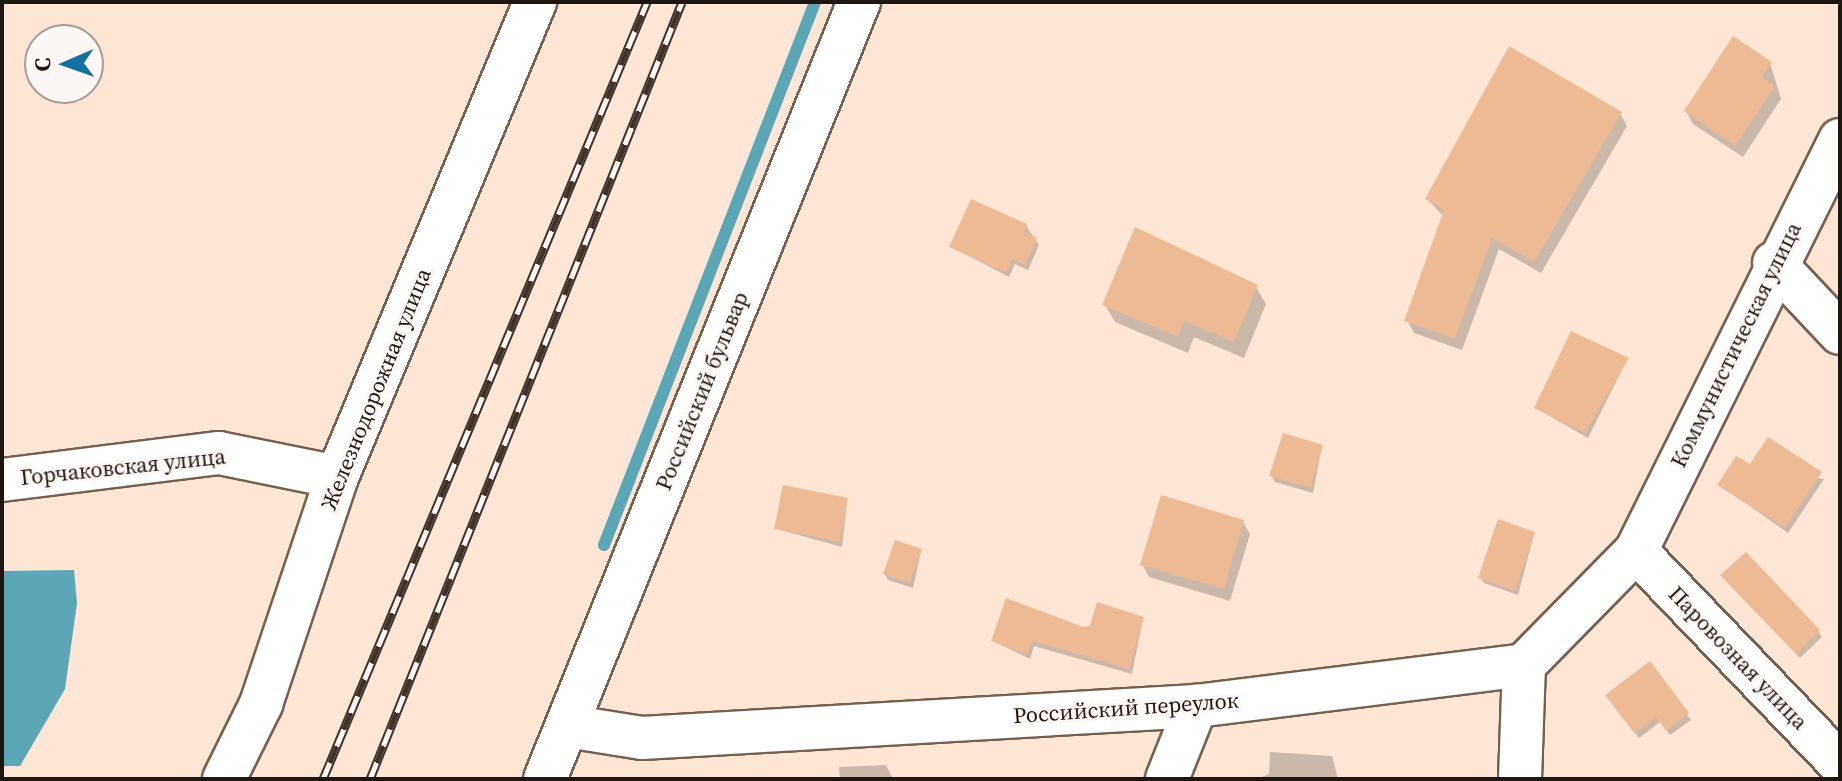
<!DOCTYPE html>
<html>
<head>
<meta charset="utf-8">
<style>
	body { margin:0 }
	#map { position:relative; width:1842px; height:781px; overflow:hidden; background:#fde6d5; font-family:"Source Serif 4",serif }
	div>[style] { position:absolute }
	.water>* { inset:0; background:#5ba7b8 }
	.shadow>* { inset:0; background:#0003 }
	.stream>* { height:12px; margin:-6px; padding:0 6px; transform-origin:6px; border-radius:6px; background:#5ba7b8 }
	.building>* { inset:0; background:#edba93 }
	.roads { filter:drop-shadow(2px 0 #746051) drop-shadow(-2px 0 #746051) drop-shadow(0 2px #746051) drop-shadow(0 -2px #746051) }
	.minor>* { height:42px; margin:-21px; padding:0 21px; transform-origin:21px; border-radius:21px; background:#fff }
	.rail>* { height:9px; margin-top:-4.5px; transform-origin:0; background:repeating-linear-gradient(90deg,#fcf7f4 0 18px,#3d332b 0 36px); box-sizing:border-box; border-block:2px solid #3d332b }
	span { translate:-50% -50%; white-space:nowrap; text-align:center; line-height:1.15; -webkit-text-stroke:6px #fcf7f4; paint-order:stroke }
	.street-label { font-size:22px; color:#1e1610 }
	.frame { position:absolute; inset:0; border:4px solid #1e1610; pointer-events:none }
	.north { position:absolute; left:24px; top:24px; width:80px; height:80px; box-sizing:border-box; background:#fcf7f4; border:2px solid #a39d99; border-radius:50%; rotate:268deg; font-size:22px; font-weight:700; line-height:32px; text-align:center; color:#1e1610 }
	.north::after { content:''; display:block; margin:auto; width:28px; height:36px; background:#14709f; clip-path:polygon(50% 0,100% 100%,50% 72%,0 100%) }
</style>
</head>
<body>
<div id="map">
	<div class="water">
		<div style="clip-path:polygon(74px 570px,77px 603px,65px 689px,20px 766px,2px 766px,2px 571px)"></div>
	</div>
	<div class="shadow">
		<div style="clip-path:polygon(1770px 63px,1781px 99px,1743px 157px,1693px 124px,1686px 111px)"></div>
		<div style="clip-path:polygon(1620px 113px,1627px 126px,1541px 273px,1499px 249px,1462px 350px,1414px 333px,1407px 320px,1444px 217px,1427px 199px)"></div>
		<div style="clip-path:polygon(1026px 226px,1039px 245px,1028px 270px,1015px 264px,1009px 277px,952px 247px)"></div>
		<div style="clip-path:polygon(1136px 229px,1256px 287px,1266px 304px,1244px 358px,1194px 337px,1188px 353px,1115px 322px,1105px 305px)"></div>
		<div style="clip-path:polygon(1627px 360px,1588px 438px,1536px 408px)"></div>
		<div style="clip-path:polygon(1322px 446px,1313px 493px,1275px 482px,1272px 476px)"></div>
		<div style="clip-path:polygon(1750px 467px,1824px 479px,1788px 533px,1720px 485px)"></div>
		<div style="clip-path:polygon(847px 500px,842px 547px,777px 529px)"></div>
		<div style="clip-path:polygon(1243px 522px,1250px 534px,1230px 601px,1149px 577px,1142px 564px)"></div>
		<div style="clip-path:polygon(1534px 534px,1518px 595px,1484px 583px,1480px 577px)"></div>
		<div style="clip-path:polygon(921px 551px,913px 588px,888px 580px,885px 574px)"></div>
		<div style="clip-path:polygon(1726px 581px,1818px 631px,1822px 637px,1800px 658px)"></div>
		<div style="clip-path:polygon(1143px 618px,1132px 674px,1034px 646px,1030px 659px,993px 641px)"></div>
		<div style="clip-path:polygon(1650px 664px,1691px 720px,1670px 735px,1660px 722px,1639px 738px,1611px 701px)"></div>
		<div style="clip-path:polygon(1270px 752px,1332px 756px,1338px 779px,1257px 779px,1269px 774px)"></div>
		<div style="clip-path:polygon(886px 765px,893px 779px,840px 779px,839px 767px)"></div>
	</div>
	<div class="stream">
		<div style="left:604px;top:545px;width:583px;rotate:-68.76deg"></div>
	</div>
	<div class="building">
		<div style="clip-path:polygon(1733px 36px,1772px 62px,1762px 77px,1775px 86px,1735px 146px,1684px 111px)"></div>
		<div style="clip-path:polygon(1509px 46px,1622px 112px,1534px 262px,1492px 238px,1455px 339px,1404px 321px,1444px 210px,1425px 199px)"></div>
		<div style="clip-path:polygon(971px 199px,1027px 224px,1024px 232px,1037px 238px,1025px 265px,1012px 259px,1006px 273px,949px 247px)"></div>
		<div style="clip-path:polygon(1135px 227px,1258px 285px,1234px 342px,1184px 321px,1178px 337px,1102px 305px)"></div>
		<div style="clip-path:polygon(1571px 331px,1629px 358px,1585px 433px,1534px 408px)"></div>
		<div style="clip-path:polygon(1283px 433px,1323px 445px,1311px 488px,1269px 476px)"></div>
		<div style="clip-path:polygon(1768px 437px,1822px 472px,1785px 528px,1717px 485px,1736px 456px,1750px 464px)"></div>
		<div style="clip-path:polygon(783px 485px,848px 498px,840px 542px,774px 529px)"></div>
		<div style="clip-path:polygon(1161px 495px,1244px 520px,1224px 589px,1140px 565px)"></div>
		<div style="clip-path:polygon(1498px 519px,1535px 532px,1515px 591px,1478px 578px)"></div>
		<div style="clip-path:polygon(895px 540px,922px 549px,910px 583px,883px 574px)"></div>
		<div style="clip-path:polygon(1746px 552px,1820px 630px,1796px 654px,1720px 575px)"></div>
		<div style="clip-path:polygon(1006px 598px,1089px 629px,1097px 602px,1144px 617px,1129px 669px,1032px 641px,1027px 655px,991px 641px)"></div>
		<div style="clip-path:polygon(1650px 661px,1689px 713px,1666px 731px,1656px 717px,1634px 733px,1605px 695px)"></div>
	</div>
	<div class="roads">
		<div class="minor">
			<div style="left:1774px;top:263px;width:96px;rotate:46.7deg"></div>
			<div style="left:2px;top:480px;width:219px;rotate:-7.1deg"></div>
			<div style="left:219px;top:453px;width:120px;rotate:11.5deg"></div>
			<div style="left:1636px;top:551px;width:295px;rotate:46.2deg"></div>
			<div style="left:567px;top:726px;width:76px;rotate:9.1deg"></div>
			<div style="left:642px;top:738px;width:555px;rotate:-3.31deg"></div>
			<div style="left:1196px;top:706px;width:331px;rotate:-7.1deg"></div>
			<div style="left:1524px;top:665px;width:160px;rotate:-45.5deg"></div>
			<div style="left:1636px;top:551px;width:459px;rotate:-63.6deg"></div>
			<div style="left:224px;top:779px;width:84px;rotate:-63.7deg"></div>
			<div style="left:261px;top:704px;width:239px;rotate:-71.5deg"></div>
			<div style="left:337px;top:477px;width:515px;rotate:-67.37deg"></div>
			<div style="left:545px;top:779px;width:838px;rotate:-68deg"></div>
			<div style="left:1167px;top:779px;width:79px;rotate:-68.3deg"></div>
			<div style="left:1520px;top:779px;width:114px;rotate:-88deg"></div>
		</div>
	</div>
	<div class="rail">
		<div style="left:323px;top:779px;width:842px;rotate:-67.36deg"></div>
		<div style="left:370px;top:779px;width:837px;rotate:-68.12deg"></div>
	</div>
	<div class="street-label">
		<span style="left:1736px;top:345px;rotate:-64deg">Коммунистическая улица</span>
		<span style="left:376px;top:389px;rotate:-68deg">Железнодорожная улица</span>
		<span style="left:702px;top:391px;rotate:-68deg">Российский бульвар</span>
		<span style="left:123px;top:467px;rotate:-6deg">Горчаковская улица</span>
		<span style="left:1738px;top:658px;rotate:46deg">Паровозная улица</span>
		<span style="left:1126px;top:708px;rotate:-4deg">Российский переулок</span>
	</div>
	<div class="frame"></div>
	<div class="north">С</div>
</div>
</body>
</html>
